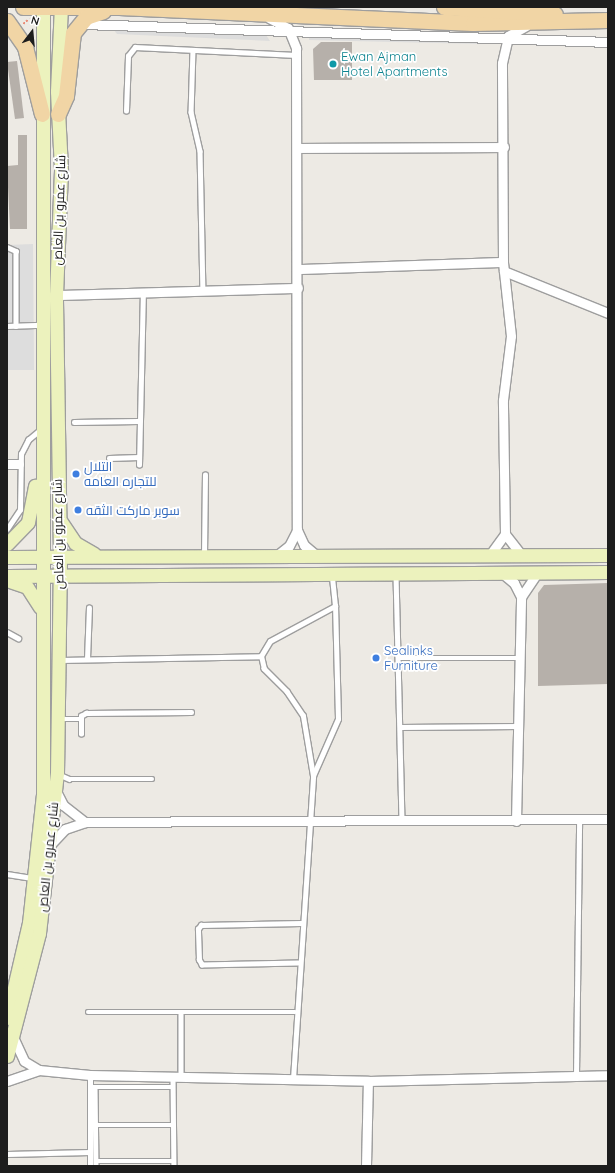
<!DOCTYPE html>
<html>
<head>
<meta charset="utf-8">
<style>
	body { margin:0 }
	#map { position:relative; width:615px; height:1173px; overflow:hidden; background:#edeae4; font-family:Quicksand,Cairo,sans-serif }
	div>[style] { position:absolute }
	.parking>* { inset:0; background:#ddd }
	.building>* { inset:0; background:#b6b0aa }
	.path>* { height:1.5px; margin-top:-0.75px; transform-origin:0; background:repeating-linear-gradient(90deg,#e98b78 0 2px,transparent 0 4px) }
	.roads { filter:drop-shadow(1px 0 #9e9e9e) drop-shadow(-1px 0 #9e9e9e) drop-shadow(0 1px #9e9e9e) drop-shadow(0 -1px #9e9e9e) }
	.lane>* { height:4.5px; margin:-2.25px; padding:0 2.25px; transform-origin:2.25px; border-radius:2.25px; background:#fff }
	.street>* { height:9px; margin:-4.5px; padding:0 4.5px; transform-origin:4.5px; border-radius:4.5px; background:#fff }
	.secondary>* { height:13px; margin:-6.5px; padding:0 6.5px; transform-origin:6.5px; border-radius:6.5px; background:#ecf2bd }
	.primary>* { height:15px; margin:-7.5px; padding:0 7.5px; transform-origin:7.5px; border-radius:7.5px; background:#f1d5a5 }
	.dots>* { width:11px; height:11px; translate:-50% -50%; box-sizing:border-box; border:2px solid #fff; border-radius:50% }
	span { translate:-50% -50%; white-space:nowrap; text-align:center; line-height:1.15; -webkit-text-stroke:3.5px #fff; paint-order:stroke }
	.culture-label { font-size:13px; color:#0d838f }
	.left { translate:0 -50%; text-align:left }
	.street-label { font-size:13px; color:#1d1d1d }
	.shop-label { font-size:13px; color:#366cbe }
	.frame { position:absolute; inset:0; border:8px solid #1d1d1d; pointer-events:none }
	.north { position:absolute; left:12px; top:12px; width:40px; height:40px; -webkit-text-stroke:3px #fff; paint-order:stroke; rotate:16deg; font-size:11px; font-weight:700; line-height:16px; text-align:center; color:#1d1d1d }
	.north::after { content:''; display:block; margin:auto; width:14px; height:18px; background:#1d1d1d; clip-path:polygon(50% 0,100% 100%,50% 72%,0 100%) }
</style>
</head>
<body>
<div id="map">
	<div class="parking">
		<div style="clip-path:polygon(110px 25px,264px 32px,270px 41px,117px 34px)"></div>
		<div style="clip-path:polygon(309px 32px,476px 35px,480px 44px,309px 40px)"></div>
		<div style="clip-path:polygon(33px 244px,34px 370px,7px 370px,7px 245px)"></div>
	</div>
	<div class="building">
		<div style="clip-path:polygon(321px 42px,352px 42px,352px 80px,314px 80px,313px 49px)"></div>
		<div style="clip-path:polygon(17px 61px,24px 118px,15px 119px,7px 62px)"></div>
		<div style="clip-path:polygon(18px 135px,27px 135px,27px 229px,10px 229px,7px 166px,18px 165px)"></div>
		<div style="clip-path:polygon(608px 583px,608px 684px,538px 686px,538px 593px,544px 585px)"></div>
	</div>
	<div class="path">
		<div style="left:23px;top:24px;width:8px;rotate:-40deg"></div>
	</div>
	<div class="roads">
		<div class="lane">
			<div style="left:193px;top:50px;width:62px;rotate:91.8deg"></div>
			<div style="left:191px;top:112px;width:40px;rotate:77deg"></div>
			<div style="left:200px;top:151px;width:140px;rotate:88.8deg"></div>
			<div style="left:126px;top:111px;width:55px;rotate:-87.9deg"></div>
			<div style="left:128px;top:56px;width:11px;rotate:-52deg"></div>
			<div style="left:135px;top:47px;width:161px;rotate:2.8deg"></div>
			<div style="left:7px;top:247px;width:10px;rotate:24deg"></div>
			<div style="left:16px;top:251px;width:75px;rotate:90deg"></div>
			<div style="left:7px;top:326px;width:35px;rotate:-2deg"></div>
			<div style="left:74px;top:422px;width:64px;rotate:-0.9deg"></div>
			<div style="left:109px;top:458px;width:30px;rotate:-2deg"></div>
			<div style="left:139px;top:465px;width:172px;rotate:-88.7deg"></div>
			<div style="left:7px;top:529px;width:23px;rotate:-56deg"></div>
			<div style="left:20px;top:510px;width:56px;rotate:-89deg"></div>
			<div style="left:21px;top:454px;width:16px;rotate:-63deg"></div>
			<div style="left:28px;top:440px;width:16px;rotate:-40deg"></div>
			<div style="left:204px;top:555px;width:80px;rotate:-89.3deg"></div>
			<div style="left:396px;top:575px;width:246px;rotate:88.6deg"></div>
			<div style="left:7px;top:632px;width:13px;rotate:29deg"></div>
			<div style="left:398px;top:658px;width:121px"></div>
			<div style="left:87px;top:659px;width:51px;rotate:-87.8deg"></div>
			<div style="left:60px;top:660px;width:201px;rotate:-1.1deg"></div>
			<div style="left:59px;top:719px;width:22px"></div>
			<div style="left:400px;top:727px;width:118px;rotate:-0.5deg"></div>
			<div style="left:81px;top:734px;width:18px;rotate:-90deg"></div>
			<div style="left:81px;top:716px;width:6px;rotate:-31deg"></div>
			<div style="left:86px;top:713px;width:105px;rotate:-0.5deg"></div>
			<div style="left:58px;top:774px;width:12px;rotate:24deg"></div>
			<div style="left:69px;top:779px;width:83px"></div>
			<div style="left:313px;top:776px;width:62px;rotate:-66.3deg"></div>
			<div style="left:338px;top:719px;width:113px;rotate:-91.5deg"></div>
			<div style="left:7px;top:874px;width:25px;rotate:9deg"></div>
			<div style="left:298px;top:963px;width:96px;rotate:178.8deg"></div>
			<div style="left:202px;top:965px;width:6px;rotate:-121deg"></div>
			<div style="left:199px;top:960px;width:31px;rotate:-92deg"></div>
			<div style="left:198px;top:929px;width:5px;rotate:-53deg"></div>
			<div style="left:201px;top:925px;width:100px;rotate:-1.1deg"></div>
			<div style="left:88px;top:1012px;width:207px"></div>
			<div style="left:181px;top:1012px;width:65px;rotate:90deg"></div>
			<div style="left:576px;top:1076px;width:256px;rotate:-89.3deg"></div>
			<div style="left:173px;top:1077px;width:89px;rotate:89.4deg"></div>
			<div style="left:293px;top:1079px;width:304px;rotate:-86.2deg"></div>
			<div style="left:313px;top:776px;width:61px;rotate:-99.5deg"></div>
			<div style="left:303px;top:716px;width:29px;rotate:-124deg"></div>
			<div style="left:287px;top:692px;width:33px;rotate:-135deg"></div>
			<div style="left:264px;top:669px;width:13px;rotate:-103deg"></div>
			<div style="left:261px;top:656px;width:17px;rotate:-59deg"></div>
			<div style="left:270px;top:641px;width:74px;rotate:-28.3deg"></div>
			<div style="left:335px;top:606px;width:31px;rotate:-96deg"></div>
			<div style="left:90px;top:1087px;width:83px"></div>
			<div style="left:95px;top:1087px;width:79px;rotate:89.3deg"></div>
			<div style="left:95px;top:1125px;width:79px"></div>
			<div style="left:7px;top:1154px;width:83px;rotate:-1.4deg"></div>
			<div style="left:96px;top:1161px;width:78px"></div>
			<div style="left:90px;top:1166px;width:91px;rotate:-90deg"></div>
		</div>
		<div class="street">
			<div style="left:269px;top:18px;width:21px;rotate:28deg"></div>
			<div style="left:288px;top:28px;width:22px;rotate:68deg"></div>
			<div style="left:296px;top:48px;width:482px;rotate:89.9deg"></div>
			<div style="left:297px;top:530px;width:17px;rotate:65deg"></div>
			<div style="left:304px;top:545px;width:17px;rotate:40deg"></div>
			<div style="left:83px;top:24px;width:525px;rotate:1.96deg"></div>
			<div style="left:298px;top:148px;width:206px;rotate:-0.3deg"></div>
			<div style="left:298px;top:269px;width:205px;rotate:-2deg"></div>
			<div style="left:504px;top:271px;width:112px;rotate:22deg"></div>
			<div style="left:56px;top:295px;width:242px;rotate:-1.7deg"></div>
			<div style="left:7px;top:464px;width:12px"></div>
			<div style="left:505px;top:534px;width:28px;rotate:52deg"></div>
			<div style="left:276px;top:556px;width:16px;rotate:-38deg"></div>
			<div style="left:289px;top:546px;width:18px;rotate:-63deg"></div>
			<div style="left:489px;top:556px;width:27px;rotate:-54deg"></div>
			<div style="left:505px;top:534px;width:134px;rotate:-90.9deg"></div>
			<div style="left:503px;top:400px;width:64px;rotate:-82.9deg"></div>
			<div style="left:511px;top:336px;width:74px;rotate:-96.2deg"></div>
			<div style="left:503px;top:262px;width:199px;rotate:-90.3deg"></div>
			<div style="left:502px;top:63px;width:28px;rotate:-77deg"></div>
			<div style="left:508px;top:36px;width:21px;rotate:-29deg"></div>
			<div style="left:502px;top:573px;width:16px;rotate:40deg"></div>
			<div style="left:514px;top:583px;width:16px;rotate:63deg"></div>
			<div style="left:56px;top:791px;width:16px;rotate:63deg"></div>
			<div style="left:63px;top:805px;width:28px;rotate:38deg"></div>
			<div style="left:516px;top:821px;width:224px;rotate:-88.7deg"></div>
			<div style="left:521px;top:597px;width:29px;rotate:-56deg"></div>
			<div style="left:51px;top:844px;width:21px;rotate:-47deg"></div>
			<div style="left:65px;top:829px;width:21px;rotate:-19deg"></div>
			<div style="left:85px;top:822px;width:523px;rotate:-0.33deg"></div>
			<div style="left:13px;top:1037px;width:26px;rotate:65deg"></div>
			<div style="left:24px;top:1061px;width:17px;rotate:31deg"></div>
			<div style="left:7px;top:1081px;width:34px;rotate:-19deg"></div>
			<div style="left:39px;top:1070px;width:51px;rotate:5.6deg"></div>
			<div style="left:90px;top:1075px;width:278px;rotate:1.2deg"></div>
			<div style="left:368px;top:1081px;width:240px;rotate:-1.4deg"></div>
			<div style="left:366px;top:1166px;width:85px;rotate:-88.7deg"></div>
		</div>
		<div class="secondary">
			<div style="left:61px;top:522px;width:25px;rotate:56deg"></div>
			<div style="left:75px;top:543px;width:22px;rotate:30deg"></div>
			<div style="left:7px;top:544px;width:30px;rotate:-46deg"></div>
			<div style="left:28px;top:522px;width:37px;rotate:-79deg"></div>
			<div style="left:7px;top:557px;width:601px;rotate:-0.19deg"></div>
			<div style="left:7px;top:576px;width:601px;rotate:-0.38deg"></div>
			<div style="left:7px;top:580px;width:21px;rotate:19deg"></div>
			<div style="left:27px;top:587px;width:24px;rotate:57deg"></div>
			<div style="left:7px;top:1018px;width:98px;rotate:-77deg"></div>
			<div style="left:29px;top:923px;width:129px;rotate:-83.8deg"></div>
			<div style="left:43px;top:795px;width:788px;rotate:-90deg"></div>
			<div style="left:7px;top:1056px;width:127px;rotate:-75.4deg"></div>
			<div style="left:39px;top:933px;width:161px;rotate:-83.6deg"></div>
			<div style="left:57px;top:773px;width:218px;rotate:-89.2deg"></div>
			<div style="left:60px;top:555px;width:260px;rotate:-90.9deg"></div>
			<div style="left:56px;top:295px;width:127px;rotate:-87.7deg"></div>
			<div style="left:61px;top:168px;width:77px;rotate:-93deg"></div>
			<div style="left:57px;top:91px;width:84px;rotate:-87.3deg"></div>
		</div>
		<div class="primary">
			<div style="left:23px;top:7px;width:96px"></div>
			<div style="left:119px;top:7px;width:354px;rotate:2.6deg"></div>
			<div style="left:473px;top:23px;width:135px;rotate:-1.3deg"></div>
			<div style="left:444px;top:7px;width:111px;rotate:3.6deg"></div>
			<div style="left:7px;top:21px;width:32px;rotate:55deg"></div>
			<div style="left:25px;top:47px;width:69px;rotate:75.8deg"></div>
			<div style="left:58px;top:114px;width:20px;rotate:-66deg"></div>
			<div style="left:66px;top:96px;width:63px;rotate:-83.7deg"></div>
			<div style="left:73px;top:33px;width:21px;rotate:-51deg"></div>
			<div style="left:86px;top:17px;width:18px;rotate:-19deg"></div>
		</div>
	</div>
	<div class="dots">
		<div style="left:333px;top:64px;background:#0f9aa8"></div>
		<div style="left:76px;top:474px;background:#3f7fe0"></div>
		<div style="left:78px;top:510px;background:#3f7fe0"></div>
		<div style="left:376px;top:658px;background:#3f7fe0"></div>
	</div>
	<div class="culture-label">
		<span class="left" style="left:341px;top:64px">Ewan Ajman<br>Hotel Apartments</span>
	</div>
	<div class="street-label">
		<span style="left:59px;top:210px;rotate:-88deg">شارع عمرو بن العاص</span>
		<span style="left:58px;top:534px;rotate:-91deg">شارع عمرو بن العاص</span>
		<span style="left:48px;top:857px;rotate:-84deg">شارع عمرو بن العاص</span>
	</div>
	<div class="shop-label">
		<span class="left" style="left:84px;top:474px">التلال<br>للتجاره العامه</span>
		<span class="left" style="left:86px;top:510px">سوبر ماركت الثقه</span>
		<span class="left" style="left:384px;top:658px">Sealinks<br>Furniture</span>
	</div>
	<div class="frame"></div>
	<div class="north">N</div>
</div>
</body>
</html>
